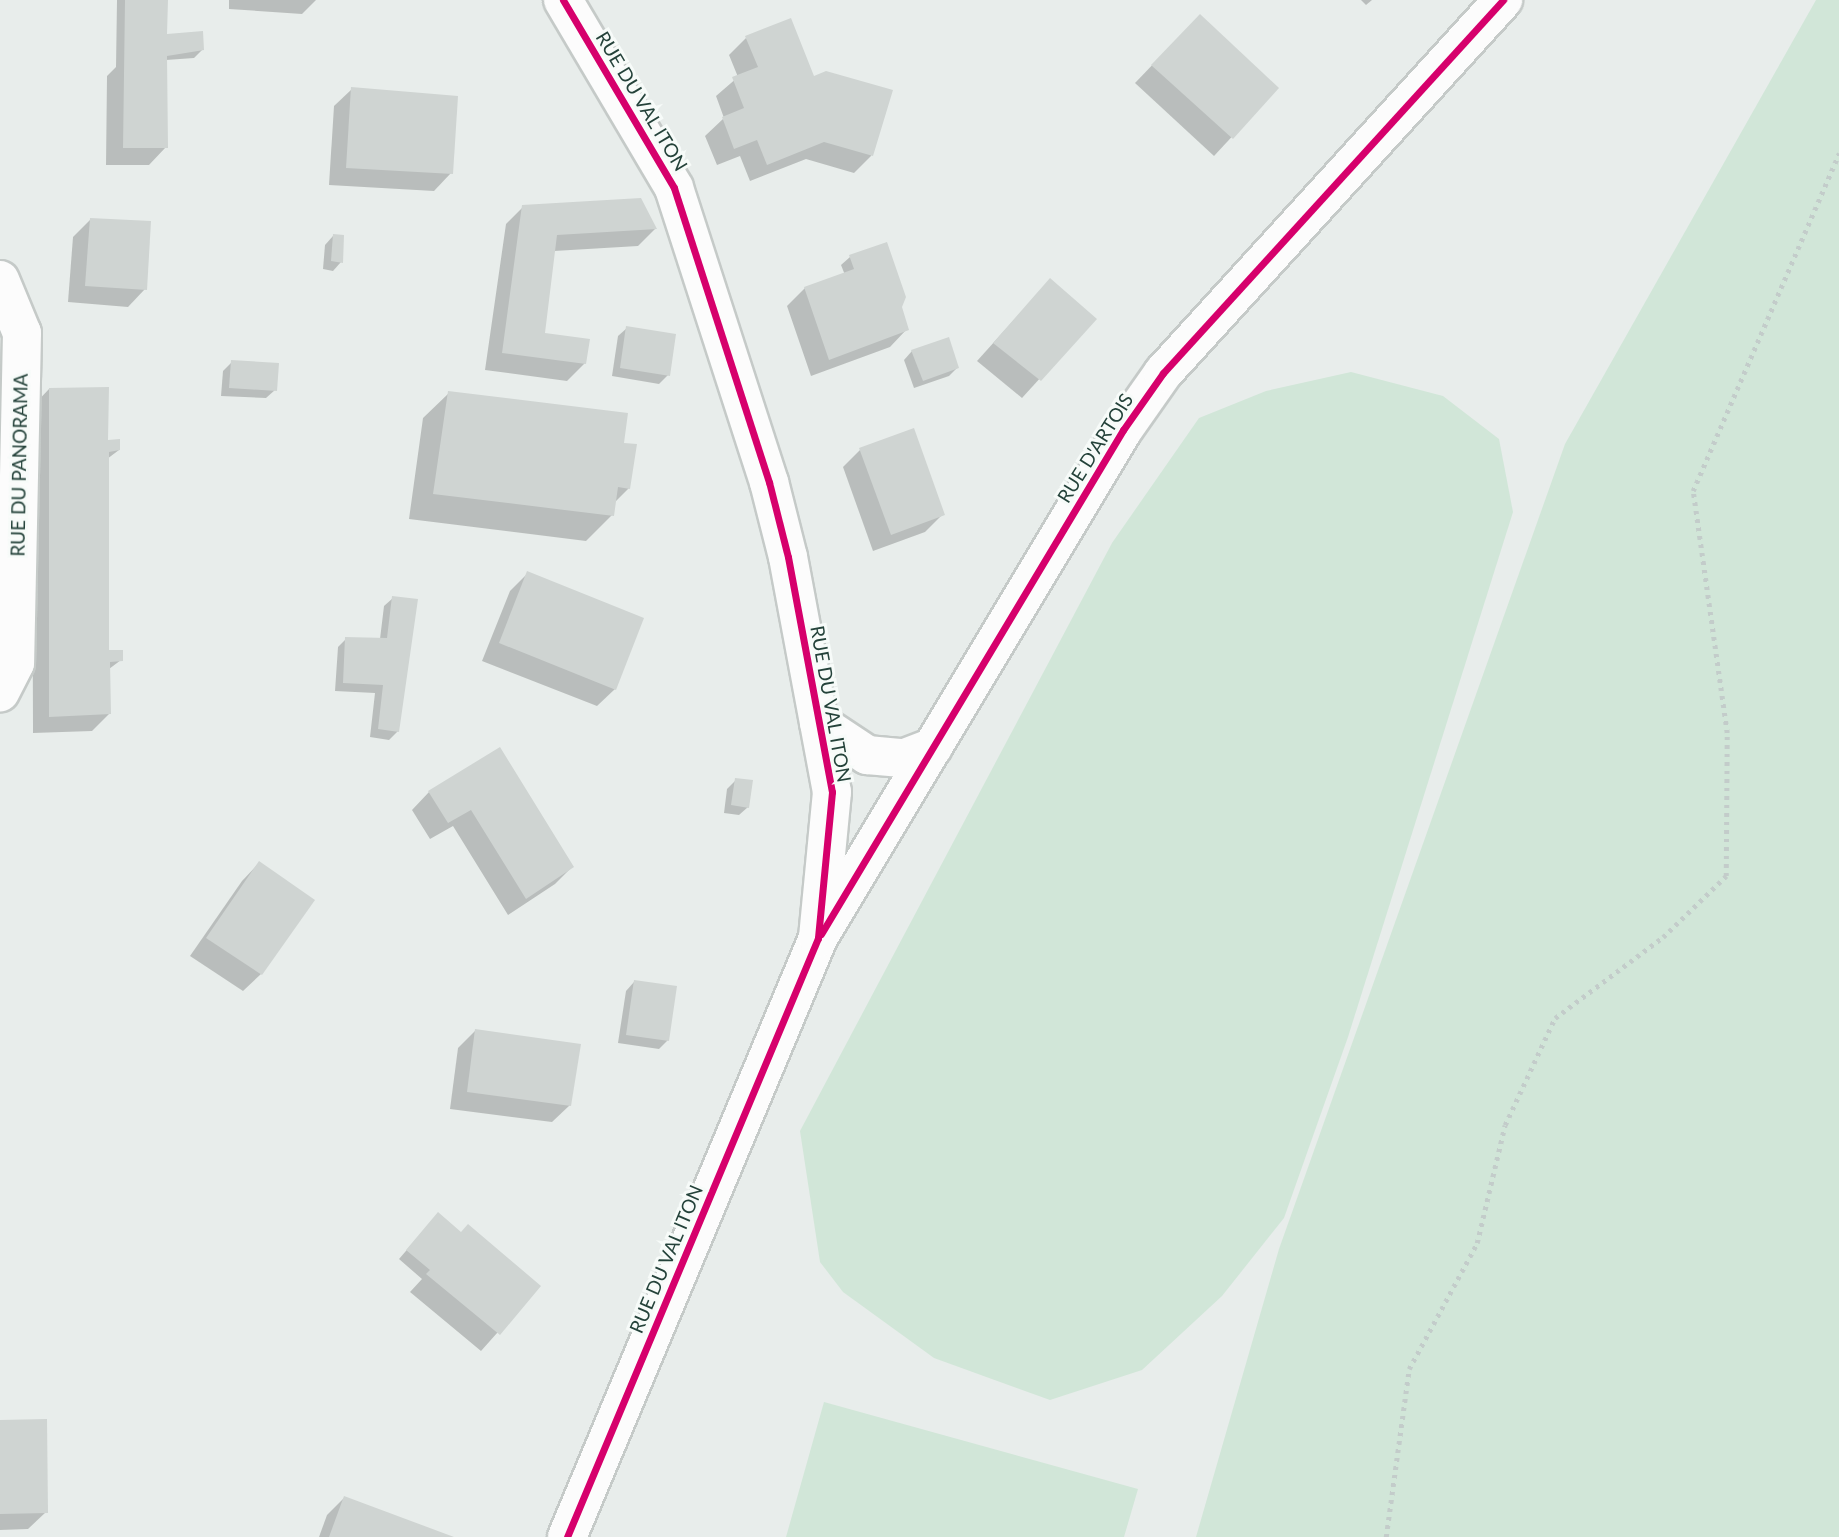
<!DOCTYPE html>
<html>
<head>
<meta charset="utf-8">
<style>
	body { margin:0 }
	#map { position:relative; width:1839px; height:1537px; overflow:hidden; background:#e8edeb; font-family:Lato,sans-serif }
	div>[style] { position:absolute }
	.green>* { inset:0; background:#d1e6d8 }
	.shadow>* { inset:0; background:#0003 }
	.building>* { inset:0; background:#cfd4d2 }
	.path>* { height:4.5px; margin-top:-2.25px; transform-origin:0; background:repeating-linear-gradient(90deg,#c3ccca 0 3.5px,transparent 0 8.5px) }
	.roads { filter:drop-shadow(2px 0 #c5cac8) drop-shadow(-2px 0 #c5cac8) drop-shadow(0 2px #c5cac8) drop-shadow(0 -2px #c5cac8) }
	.street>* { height:38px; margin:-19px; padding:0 19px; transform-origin:19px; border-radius:19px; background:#fcfcfc }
	.secondary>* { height:38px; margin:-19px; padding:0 19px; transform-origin:19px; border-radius:19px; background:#fcfcfc }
	.cycleway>* { height:7px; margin:-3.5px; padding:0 3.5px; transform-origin:3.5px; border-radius:3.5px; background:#d6006c }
	span { translate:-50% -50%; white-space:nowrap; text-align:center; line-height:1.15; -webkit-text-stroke:6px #f7fbf9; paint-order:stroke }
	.street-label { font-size:19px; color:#24423a }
</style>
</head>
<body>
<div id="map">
	<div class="green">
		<div style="clip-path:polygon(1816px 0,1839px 0,1839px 1537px,1196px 1537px,1279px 1249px,1565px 444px)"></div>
		<div style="clip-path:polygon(1351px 372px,1443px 396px,1499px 439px,1513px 512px,1348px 1037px,1284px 1218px,1222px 1296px,1142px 1370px,1050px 1400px,934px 1358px,843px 1292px,820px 1262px,800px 1131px,1112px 543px,1199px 418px,1266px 391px)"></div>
		<div style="clip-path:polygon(824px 1402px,1138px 1489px,1124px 1537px,786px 1537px)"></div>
	</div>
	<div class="shadow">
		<div style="clip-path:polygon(117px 0,166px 0,166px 36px,203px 49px,194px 58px,166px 60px,166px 147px,149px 165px,106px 165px,107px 76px,116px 67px)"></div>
		<div style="clip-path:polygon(229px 0,316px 0,302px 14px,229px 9px)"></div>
		<div style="clip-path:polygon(1361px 0,1372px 0,1366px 5px)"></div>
		<div style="clip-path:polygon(1183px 33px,1277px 88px,1214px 156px,1135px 83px)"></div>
		<div style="clip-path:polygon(746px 38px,813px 78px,891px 92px,871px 156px,854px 173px,806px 159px,750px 181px,740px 156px,717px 165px,705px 136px,724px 118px,716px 96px,738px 77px,729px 55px)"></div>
		<div style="clip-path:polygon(352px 89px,451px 173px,434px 191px,329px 185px,334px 106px)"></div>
		<div style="clip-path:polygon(523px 207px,655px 229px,638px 246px,554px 251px,543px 335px,585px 363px,567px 381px,485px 370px,506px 224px)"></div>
		<div style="clip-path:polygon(90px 220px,145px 289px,128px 307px,68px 302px,73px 237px)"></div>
		<div style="clip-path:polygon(333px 236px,341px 262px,333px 271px,323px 269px,325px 245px)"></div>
		<div style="clip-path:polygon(850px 257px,900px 307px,907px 329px,890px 347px,811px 376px,787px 306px,805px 288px,845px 275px,841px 265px)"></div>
		<div style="clip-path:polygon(1050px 280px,1094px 319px,1022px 398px,977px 361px)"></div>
		<div style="clip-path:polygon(627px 328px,668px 375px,659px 384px,612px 376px,618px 336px)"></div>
		<div style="clip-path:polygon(912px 351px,957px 368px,949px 376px,914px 388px,904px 360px)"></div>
		<div style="clip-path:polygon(232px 362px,275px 390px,266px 398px,221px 396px,223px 371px)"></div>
		<div style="clip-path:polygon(49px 389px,119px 450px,107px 459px,109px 652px,121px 660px,109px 669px,109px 714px,92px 731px,33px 733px,32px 407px)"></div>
		<div style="clip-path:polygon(449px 393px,622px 445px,629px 488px,614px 503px,612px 515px,586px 541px,409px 519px,423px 418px)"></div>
		<div style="clip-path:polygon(860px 450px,943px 514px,925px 532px,873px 551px,843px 467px)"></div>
		<div style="clip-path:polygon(527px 574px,615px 689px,597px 706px,482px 661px,510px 591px)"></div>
		<div style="clip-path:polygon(393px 598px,398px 731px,389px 740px,370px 737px,375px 693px,335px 691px,338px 647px,346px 639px,380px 639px,384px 606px)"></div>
		<div style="clip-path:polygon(500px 750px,572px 867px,555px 884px,508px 915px,453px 826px,430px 839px,412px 810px,429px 792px)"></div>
		<div style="clip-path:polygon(736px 780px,748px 807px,739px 815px,724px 813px,727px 789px)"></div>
		<div style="clip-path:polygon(259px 863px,261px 974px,243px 991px,190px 956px,242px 881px)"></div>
		<div style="clip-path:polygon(634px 982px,668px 1040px,659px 1049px,618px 1043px,626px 991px)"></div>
		<div style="clip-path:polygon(475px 1031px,570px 1105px,552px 1122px,450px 1109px,458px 1048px)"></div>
		<div style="clip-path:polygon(430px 1223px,461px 1234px,539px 1286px,481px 1351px,410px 1292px,422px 1279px,399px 1259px)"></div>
		<div style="clip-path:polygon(0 1421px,46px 1512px,28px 1529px,0 1530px)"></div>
		<div style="clip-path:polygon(344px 1498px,447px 1537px,319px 1537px,327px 1515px)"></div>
	</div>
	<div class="building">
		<div style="clip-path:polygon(125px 0,168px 0,167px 34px,203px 31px,204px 50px,167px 56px,168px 148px,123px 148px)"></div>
		<div style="clip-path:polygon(1200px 14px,1279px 88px,1233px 139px,1151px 65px)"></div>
		<div style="clip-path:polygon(791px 18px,814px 76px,826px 71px,893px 90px,873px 156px,824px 142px,767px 165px,757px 140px,734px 149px,722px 117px,744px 108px,732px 77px,758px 67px,745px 36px)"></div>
		<div style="clip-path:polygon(351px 87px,458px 96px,453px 174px,346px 168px)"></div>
		<div style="clip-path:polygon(641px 198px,657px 229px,557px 235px,545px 333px,590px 339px,586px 364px,502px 353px,522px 205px)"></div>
		<div style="clip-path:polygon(90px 218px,151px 221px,147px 290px,85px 286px)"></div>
		<div style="clip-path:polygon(333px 234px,344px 235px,343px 263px,331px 261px)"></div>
		<div style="clip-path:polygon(887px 242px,906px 297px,902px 307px,909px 330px,829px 360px,804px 287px,854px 269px,849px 255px)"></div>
		<div style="clip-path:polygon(1050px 278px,1097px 319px,1041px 381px,993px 343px)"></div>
		<div style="clip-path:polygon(626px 326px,676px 334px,670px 376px,620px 368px)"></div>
		<div style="clip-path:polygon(949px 337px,959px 368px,923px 381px,911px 350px)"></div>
		<div style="clip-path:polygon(231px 360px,279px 363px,277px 391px,229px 388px)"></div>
		<div style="clip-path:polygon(109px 387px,108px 440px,120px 439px,120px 450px,109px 452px,109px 650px,123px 650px,123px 661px,110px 662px,111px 714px,49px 717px,49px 388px)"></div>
		<div style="clip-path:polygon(448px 391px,628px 413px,624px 443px,637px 444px,630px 489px,618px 487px,614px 516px,433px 494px)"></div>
		<div style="clip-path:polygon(914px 428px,945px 515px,891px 535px,859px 448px)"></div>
		<div style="clip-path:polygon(527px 571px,644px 618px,616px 690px,499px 643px)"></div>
		<div style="clip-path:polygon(392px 596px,418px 599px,399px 732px,378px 729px,383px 685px,343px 683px,345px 637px,387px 638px)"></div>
		<div style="clip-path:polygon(500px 747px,574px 867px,526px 899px,471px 810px,448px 823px,428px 791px)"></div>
		<div style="clip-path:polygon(735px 778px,753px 780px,749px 808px,731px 805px)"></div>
		<div style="clip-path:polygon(259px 861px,315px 900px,262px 975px,206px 938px)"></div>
		<div style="clip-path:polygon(634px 980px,677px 986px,669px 1041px,626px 1035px)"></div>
		<div style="clip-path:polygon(475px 1029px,581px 1044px,571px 1106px,467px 1092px)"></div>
		<div style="clip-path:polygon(438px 1212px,461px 1232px,468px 1224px,541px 1286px,500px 1335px,426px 1274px,430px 1270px,406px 1250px)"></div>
		<div style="clip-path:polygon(47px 1419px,48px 1513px,0 1514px,0 1420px)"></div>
		<div style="clip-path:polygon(344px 1496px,454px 1537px,329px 1537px)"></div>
	</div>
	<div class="path">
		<div style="left:1386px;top:1537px;width:170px;rotate:-82.2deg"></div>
		<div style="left:1409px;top:1369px;width:143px;rotate:-61.6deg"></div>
		<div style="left:1477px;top:1243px;width:121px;rotate:-76.7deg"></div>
		<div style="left:1505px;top:1125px;width:118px;rotate:-65deg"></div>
		<div style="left:1555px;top:1018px;width:135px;rotate:-36.9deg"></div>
		<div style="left:1663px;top:937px;width:88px;rotate:-44.1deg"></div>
		<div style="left:1726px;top:876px;width:143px;rotate:-89.6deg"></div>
		<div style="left:1727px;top:733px;width:244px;rotate:-98deg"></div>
		<div style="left:1693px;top:491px;width:368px;rotate:-66.6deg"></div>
	</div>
	<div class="roads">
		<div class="street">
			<div style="left:563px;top:0;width:218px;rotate:59.4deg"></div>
			<div style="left:674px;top:188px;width:309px;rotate:72.1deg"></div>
			<div style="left:769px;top:482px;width:77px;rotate:75.8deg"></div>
			<div style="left:788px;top:557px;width:239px;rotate:79.4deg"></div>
			<div style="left:832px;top:792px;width:147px;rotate:95.5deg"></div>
			<div style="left:0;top:280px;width:57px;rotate:67.5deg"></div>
			<div style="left:22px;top:333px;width:330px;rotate:91.2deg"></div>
			<div style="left:15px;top:663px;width:33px;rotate:117deg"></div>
			<div style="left:819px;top:723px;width:58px;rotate:33.7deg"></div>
			<div style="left:867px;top:755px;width:38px;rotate:5deg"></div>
			<div style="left:905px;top:758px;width:30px;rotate:-21deg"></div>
		</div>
		<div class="secondary">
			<div style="left:567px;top:1537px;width:649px;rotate:-67.26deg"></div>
			<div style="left:818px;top:938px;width:593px;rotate:-59.02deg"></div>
			<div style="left:1123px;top:430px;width:70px;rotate:-54.9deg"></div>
			<div style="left:1163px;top:373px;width:505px;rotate:-47.65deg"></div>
		</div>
	</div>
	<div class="cycleway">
		<div style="left:563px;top:0;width:218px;rotate:59.4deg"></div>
		<div style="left:674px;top:188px;width:309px;rotate:72.1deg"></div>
		<div style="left:769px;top:482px;width:77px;rotate:75.8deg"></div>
		<div style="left:788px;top:557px;width:239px;rotate:79.4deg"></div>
		<div style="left:832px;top:792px;width:147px;rotate:95.5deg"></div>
		<div style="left:818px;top:938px;width:649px;rotate:112.74deg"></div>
		<div style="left:821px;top:934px;width:588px;rotate:-59.07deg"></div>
		<div style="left:1123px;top:430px;width:70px;rotate:-54.9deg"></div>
		<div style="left:1163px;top:373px;width:505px;rotate:-47.65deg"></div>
	</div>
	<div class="street-label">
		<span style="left:642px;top:101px;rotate:59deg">RUE DU VAL ITON</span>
		<span style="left:1095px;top:448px;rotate:-58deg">RUE D'ARTOIS</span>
		<span style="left:19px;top:465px;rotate:-89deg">RUE DU PANORAMA</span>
		<span style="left:831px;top:704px;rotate:80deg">RUE DU VAL ITON</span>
		<span style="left:666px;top:1259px;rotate:-67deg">RUE DU VAL ITON</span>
	</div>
</div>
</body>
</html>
